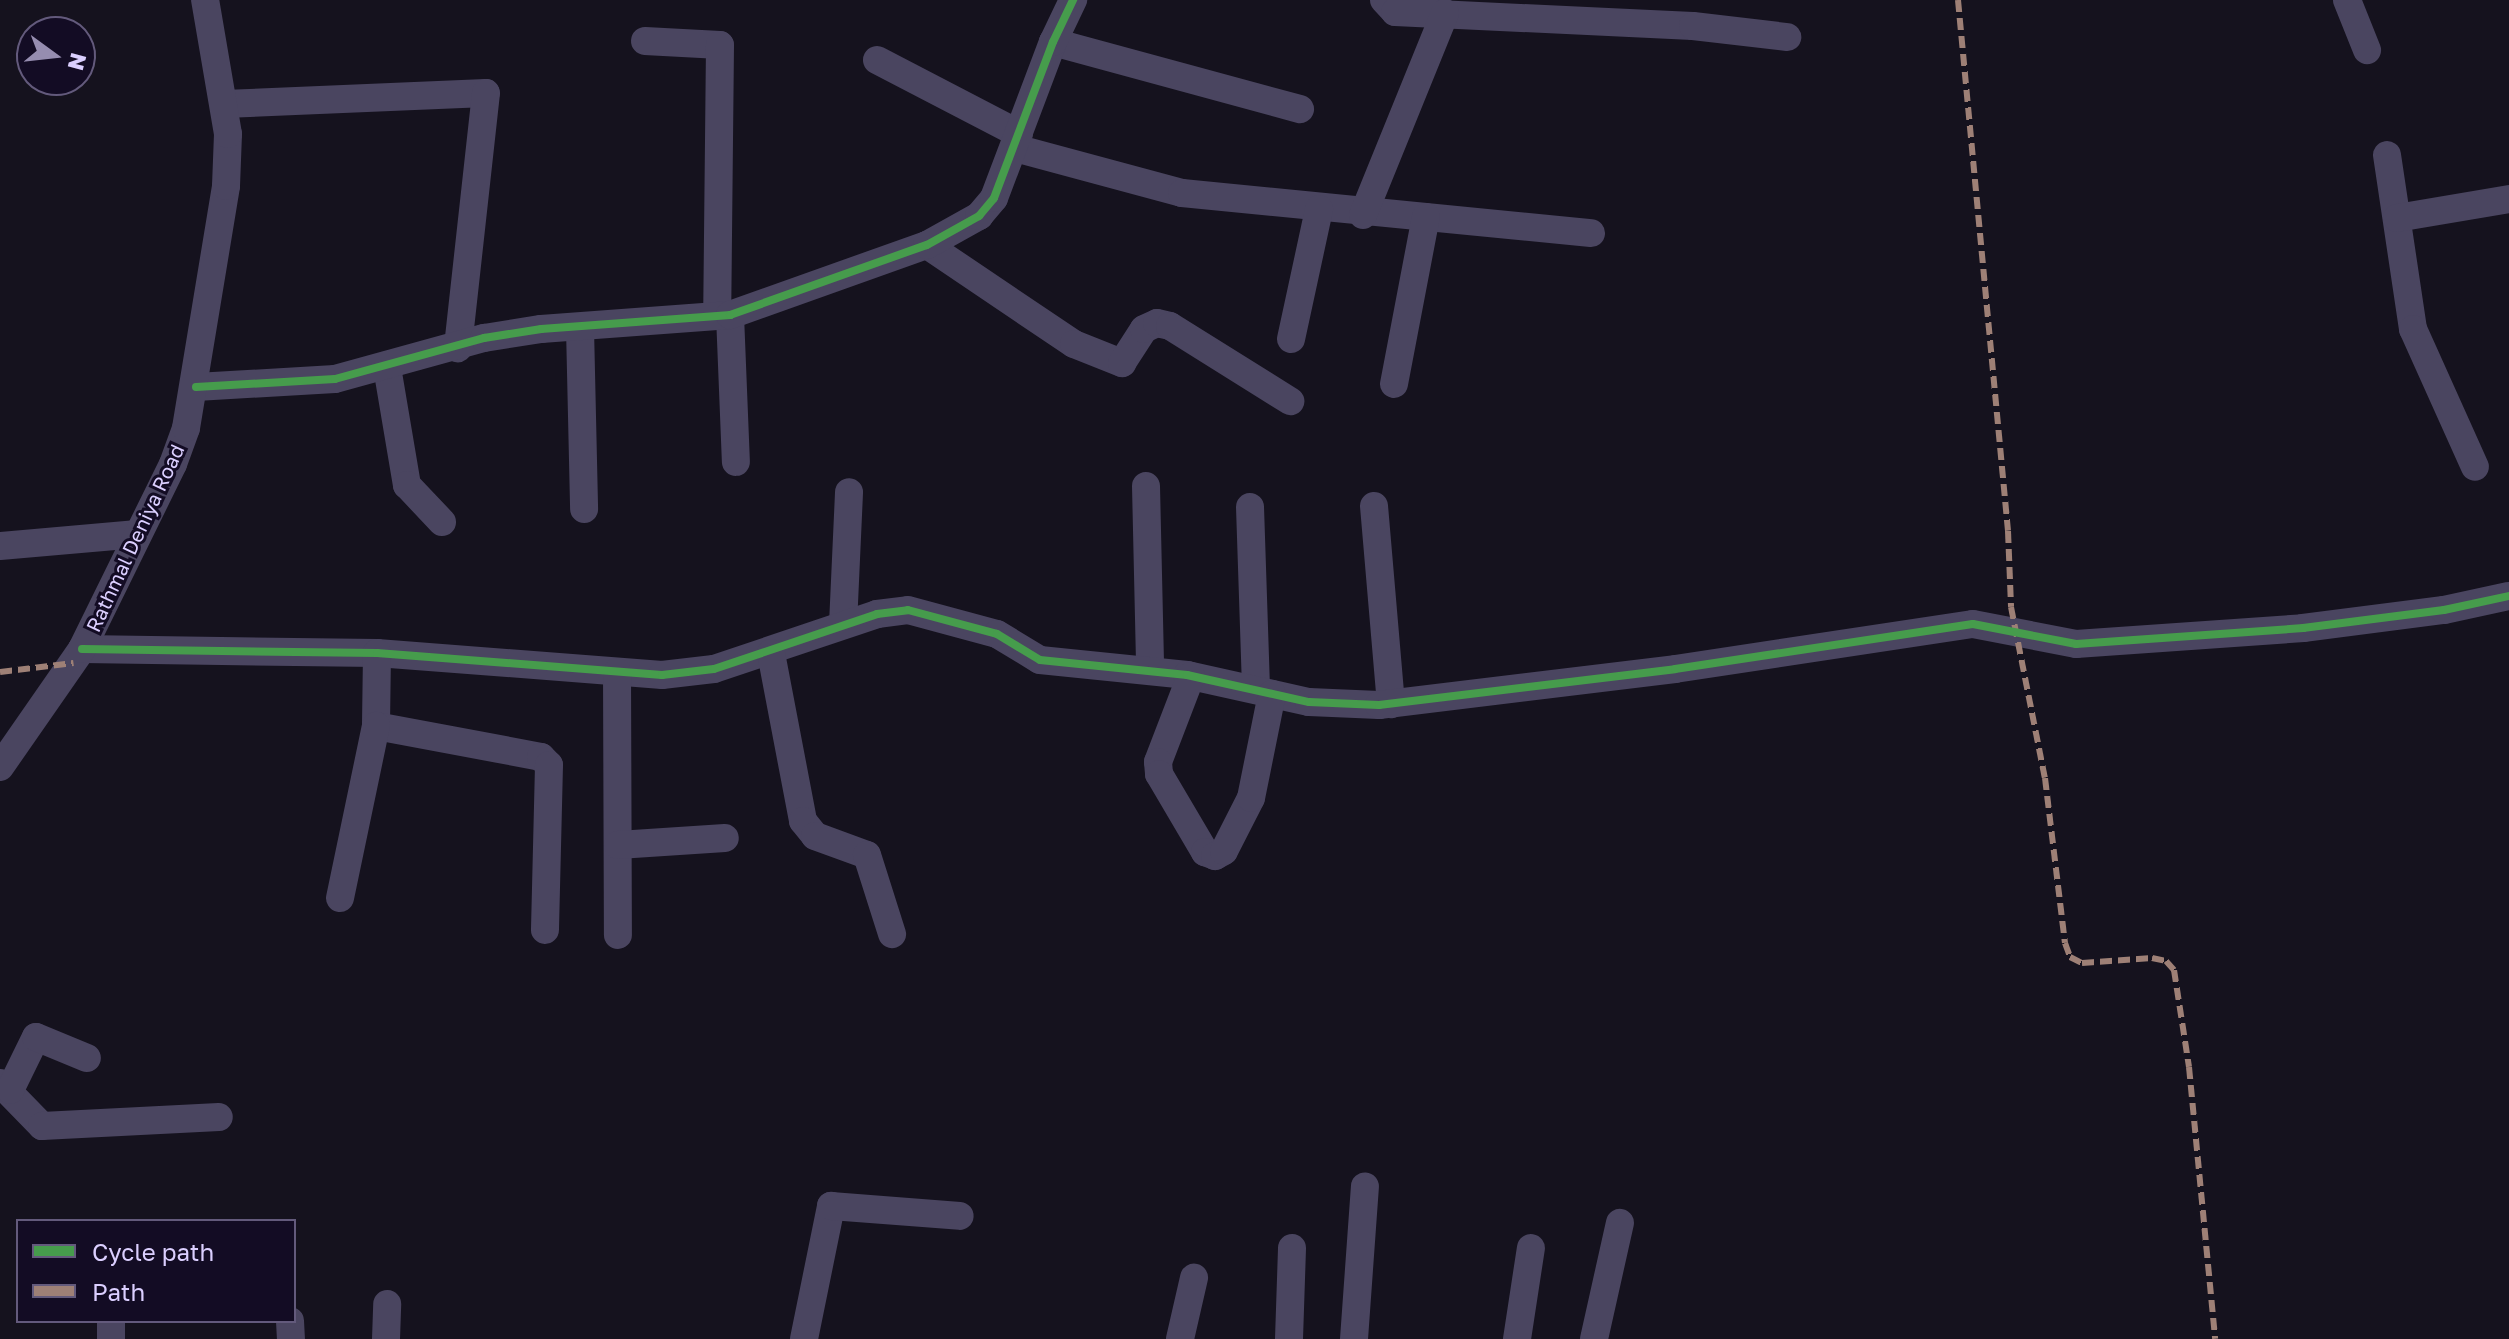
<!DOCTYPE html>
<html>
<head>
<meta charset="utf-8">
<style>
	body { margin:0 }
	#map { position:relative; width:2509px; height:1339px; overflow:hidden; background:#15121e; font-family:"Golos Text",sans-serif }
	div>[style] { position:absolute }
	.minor>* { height:28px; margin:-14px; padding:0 14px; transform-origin:14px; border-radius:14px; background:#4a4560 }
	.quiet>* { height:6px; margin-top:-3px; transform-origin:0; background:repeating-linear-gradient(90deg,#9e8076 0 12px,transparent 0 18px) }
	.cycleway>* { height:8px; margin:-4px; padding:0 4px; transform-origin:4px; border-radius:4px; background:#469c4c }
	span { translate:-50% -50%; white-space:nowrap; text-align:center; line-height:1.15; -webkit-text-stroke:6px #130c24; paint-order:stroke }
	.street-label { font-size:20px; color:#dbcfff }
	.legend { position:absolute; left:16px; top:1219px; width:280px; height:104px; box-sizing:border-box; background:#130c24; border:2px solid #635a7c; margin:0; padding:10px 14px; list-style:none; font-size:24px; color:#dbcfff }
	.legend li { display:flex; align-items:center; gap:16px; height:40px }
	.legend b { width:40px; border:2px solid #635a7c }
	.north { position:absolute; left:16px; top:16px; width:80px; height:80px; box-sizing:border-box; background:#130c24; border:2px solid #635a7c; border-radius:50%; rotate:105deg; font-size:22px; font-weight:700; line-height:32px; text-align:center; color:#dbcfff }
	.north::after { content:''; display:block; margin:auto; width:28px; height:36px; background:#968db0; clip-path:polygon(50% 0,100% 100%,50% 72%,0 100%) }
</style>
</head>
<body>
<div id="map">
	<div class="minor">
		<div style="left:1384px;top:0;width:16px;rotate:47deg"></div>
		<div style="left:1395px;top:12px;width:298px;rotate:2.7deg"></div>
		<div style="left:1693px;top:26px;width:95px;rotate:6.7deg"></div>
		<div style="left:2347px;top:0;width:54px;rotate:68.2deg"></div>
		<div style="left:645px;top:41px;width:75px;rotate:3.1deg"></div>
		<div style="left:720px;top:45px;width:271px;rotate:90.6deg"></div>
		<div style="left:1053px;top:42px;width:256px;rotate:15.2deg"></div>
		<div style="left:877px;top:60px;width:160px;rotate:27.5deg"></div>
		<div style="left:224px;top:104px;width:262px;rotate:-2.4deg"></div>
		<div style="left:486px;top:93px;width:257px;rotate:96.3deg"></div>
		<div style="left:1015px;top:148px;width:173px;rotate:15.1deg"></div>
		<div style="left:1182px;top:193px;width:411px;rotate:5.6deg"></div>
		<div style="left:2387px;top:155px;width:176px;rotate:81.5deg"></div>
		<div style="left:2413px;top:329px;width:151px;rotate:65.8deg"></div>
		<div style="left:1363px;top:215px;width:218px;rotate:-67.9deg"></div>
		<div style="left:2397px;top:218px;width:114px;rotate:-9.6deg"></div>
		<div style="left:927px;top:245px;width:177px;rotate:34deg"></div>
		<div style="left:1074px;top:344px;width:52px;rotate:21.6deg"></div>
		<div style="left:1122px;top:363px;width:40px;rotate:-57.1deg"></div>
		<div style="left:1144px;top:329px;width:14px;rotate:-25deg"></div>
		<div style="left:1157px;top:323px;width:13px;rotate:13deg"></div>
		<div style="left:1170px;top:326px;width:142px;rotate:32deg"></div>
		<div style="left:730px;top:315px;width:147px;rotate:87.7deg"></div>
		<div style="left:580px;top:328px;width:181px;rotate:88.7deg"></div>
		<div style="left:1291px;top:339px;width:133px;rotate:-77.8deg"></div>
		<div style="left:387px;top:367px;width:120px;rotate:80.4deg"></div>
		<div style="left:407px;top:485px;width:51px;rotate:46.6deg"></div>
		<div style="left:1394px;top:384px;width:170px;rotate:-79.2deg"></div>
		<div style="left:196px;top:387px;width:139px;rotate:-3.3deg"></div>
		<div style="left:335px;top:379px;width:155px;rotate:-15.4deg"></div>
		<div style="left:484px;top:338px;width:58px;rotate:-9deg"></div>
		<div style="left:541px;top:329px;width:190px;rotate:-4.2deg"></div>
		<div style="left:730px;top:315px;width:209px;rotate:-19.6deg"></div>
		<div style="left:927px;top:245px;width:60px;rotate:-29.1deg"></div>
		<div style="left:979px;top:216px;width:23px;rotate:-50deg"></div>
		<div style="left:994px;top:198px;width:167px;rotate:-69.3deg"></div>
		<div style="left:1053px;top:42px;width:47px;rotate:-64.5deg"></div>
		<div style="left:1146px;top:486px;width:183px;rotate:88.7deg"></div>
		<div style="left:1374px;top:506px;width:199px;rotate:85.1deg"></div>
		<div style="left:1250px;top:507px;width:183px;rotate:88.1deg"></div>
		<div style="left:0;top:546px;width:138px;rotate:-5deg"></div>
		<div style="left:843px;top:625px;width:133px;rotate:-87.4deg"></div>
		<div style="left:82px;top:649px;width:295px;rotate:0.8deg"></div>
		<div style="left:377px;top:653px;width:286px;rotate:4.4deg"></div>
		<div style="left:662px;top:675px;width:52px;rotate:-6.6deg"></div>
		<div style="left:714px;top:669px;width:172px;rotate:-18.6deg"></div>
		<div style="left:877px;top:614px;width:31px;rotate:-7deg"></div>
		<div style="left:908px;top:610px;width:92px;rotate:15.1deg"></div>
		<div style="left:997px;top:634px;width:50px;rotate:31.2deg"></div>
		<div style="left:1040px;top:660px;width:148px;rotate:5.8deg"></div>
		<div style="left:1187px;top:675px;width:125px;rotate:12.5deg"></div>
		<div style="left:1309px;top:702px;width:70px;rotate:2.5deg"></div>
		<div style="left:1379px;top:705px;width:298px;rotate:-6.9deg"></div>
		<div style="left:1675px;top:669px;width:301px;rotate:-8.6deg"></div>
		<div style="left:1973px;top:624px;width:105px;rotate:11deg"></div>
		<div style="left:2076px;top:644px;width:228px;rotate:-4deg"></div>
		<div style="left:2303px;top:628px;width:142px;rotate:-7.3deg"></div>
		<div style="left:2444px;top:610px;width:66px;rotate:-12.2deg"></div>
		<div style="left:377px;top:653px;width:73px;rotate:90.8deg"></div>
		<div style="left:376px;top:726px;width:168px;rotate:10.6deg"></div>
		<div style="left:541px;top:757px;width:11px;rotate:45deg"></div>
		<div style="left:549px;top:765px;width:165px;rotate:91.4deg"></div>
		<div style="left:771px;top:653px;width:171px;rotate:79.2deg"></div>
		<div style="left:803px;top:821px;width:19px;rotate:51deg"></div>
		<div style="left:815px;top:836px;width:55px;rotate:20.1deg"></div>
		<div style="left:867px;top:855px;width:83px;rotate:72.4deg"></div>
		<div style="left:617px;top:672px;width:263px;rotate:89.8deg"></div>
		<div style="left:1191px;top:676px;width:92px;rotate:111deg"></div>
		<div style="left:1158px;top:762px;width:12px;rotate:85deg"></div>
		<div style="left:1159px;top:774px;width:91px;rotate:59.5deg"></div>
		<div style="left:1205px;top:852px;width:11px;rotate:22deg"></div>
		<div style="left:1215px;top:856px;width:10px;rotate:-29deg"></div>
		<div style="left:1224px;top:851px;width:59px;rotate:-63deg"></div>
		<div style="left:1251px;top:798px;width:106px;rotate:-78.6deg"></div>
		<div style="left:0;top:767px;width:144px;rotate:-55.2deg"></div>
		<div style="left:82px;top:649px;width:206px;rotate:-63.8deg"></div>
		<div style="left:173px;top:464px;width:38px;rotate:-70deg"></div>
		<div style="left:186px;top:428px;width:245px;rotate:-80.6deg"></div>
		<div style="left:226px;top:186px;width:52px;rotate:-87.8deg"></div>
		<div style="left:228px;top:134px;width:136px;rotate:-99.7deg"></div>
		<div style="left:618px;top:845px;width:107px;rotate:-3.7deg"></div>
		<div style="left:340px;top:898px;width:176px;rotate:-78.2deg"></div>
		<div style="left:0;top:1083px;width:60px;rotate:45.7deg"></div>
		<div style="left:42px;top:1126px;width:177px;rotate:-2.9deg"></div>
		<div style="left:10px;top:1090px;width:59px;rotate:-63.9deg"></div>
		<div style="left:36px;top:1037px;width:55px;rotate:22.4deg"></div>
		<div style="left:290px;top:1321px;width:18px;rotate:87deg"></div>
		<div style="left:111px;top:1339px;width:18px;rotate:-90deg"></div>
		<div style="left:386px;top:1339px;width:35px;rotate:-88deg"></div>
		<div style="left:804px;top:1339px;width:136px;rotate:-78.5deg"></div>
		<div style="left:831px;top:1206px;width:129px;rotate:4.4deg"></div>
		<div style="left:1180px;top:1339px;width:63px;rotate:-77.1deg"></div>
		<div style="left:1289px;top:1339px;width:91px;rotate:-88.1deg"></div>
		<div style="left:1354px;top:1339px;width:153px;rotate:-85.9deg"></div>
		<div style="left:1517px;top:1339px;width:92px;rotate:-81.3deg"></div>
		<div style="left:1594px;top:1339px;width:119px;rotate:-77.4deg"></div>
	</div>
	<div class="quiet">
		<div style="left:1958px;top:0;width:533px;rotate:84.62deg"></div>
		<div style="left:2008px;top:531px;width:76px;rotate:87.7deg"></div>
		<div style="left:2011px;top:607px;width:174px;rotate:78.8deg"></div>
		<div style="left:2045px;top:778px;width:166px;rotate:83.1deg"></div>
		<div style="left:2065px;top:943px;width:15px;rotate:70deg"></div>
		<div style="left:2070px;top:957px;width:13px;rotate:27deg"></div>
		<div style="left:2082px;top:963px;width:70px;rotate:-4.1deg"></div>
		<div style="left:2152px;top:958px;width:14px;rotate:12deg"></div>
		<div style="left:2166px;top:961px;width:12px;rotate:48deg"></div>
		<div style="left:2174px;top:970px;width:98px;rotate:81.2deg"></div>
		<div style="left:2189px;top:1067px;width:273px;rotate:84.5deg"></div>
		<div style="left:0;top:672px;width:74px;rotate:-7deg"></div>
	</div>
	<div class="cycleway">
		<div style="left:196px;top:387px;width:139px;rotate:-3.3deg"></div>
		<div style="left:335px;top:379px;width:155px;rotate:-15.4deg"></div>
		<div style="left:484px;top:338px;width:58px;rotate:-9deg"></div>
		<div style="left:541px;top:329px;width:190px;rotate:-4.2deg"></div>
		<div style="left:730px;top:315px;width:209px;rotate:-19.6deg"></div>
		<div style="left:927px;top:245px;width:60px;rotate:-29.1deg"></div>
		<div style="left:979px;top:216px;width:23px;rotate:-50deg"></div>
		<div style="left:994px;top:198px;width:167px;rotate:-69.3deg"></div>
		<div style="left:1053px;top:42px;width:47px;rotate:-64.5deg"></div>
		<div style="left:82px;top:649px;width:295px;rotate:0.8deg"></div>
		<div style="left:377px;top:653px;width:286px;rotate:4.4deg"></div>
		<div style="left:662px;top:675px;width:52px;rotate:-6.6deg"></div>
		<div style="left:714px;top:669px;width:172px;rotate:-18.6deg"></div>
		<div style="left:877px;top:614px;width:31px;rotate:-7deg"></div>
		<div style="left:908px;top:610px;width:92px;rotate:15.1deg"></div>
		<div style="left:997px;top:634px;width:50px;rotate:31.2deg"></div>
		<div style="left:1040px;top:660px;width:148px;rotate:5.8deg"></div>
		<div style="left:1187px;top:675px;width:125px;rotate:12.5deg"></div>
		<div style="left:1309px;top:702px;width:70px;rotate:2.5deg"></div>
		<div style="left:1379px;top:705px;width:298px;rotate:-6.9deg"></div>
		<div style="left:1675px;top:669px;width:301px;rotate:-8.6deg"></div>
		<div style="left:1973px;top:624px;width:105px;rotate:11deg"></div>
		<div style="left:2076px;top:644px;width:228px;rotate:-4deg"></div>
		<div style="left:2303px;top:628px;width:142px;rotate:-7.3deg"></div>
		<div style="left:2444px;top:610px;width:66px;rotate:-12.2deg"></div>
	</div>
	<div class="street-label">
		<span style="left:135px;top:538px;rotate:-65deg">Rathmal Deniya Road</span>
	</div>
	<ul class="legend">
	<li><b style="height:10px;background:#469c4c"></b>Cycle path</li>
	<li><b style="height:10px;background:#9e8076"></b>Path</li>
	</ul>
	<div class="north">N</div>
</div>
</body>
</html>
